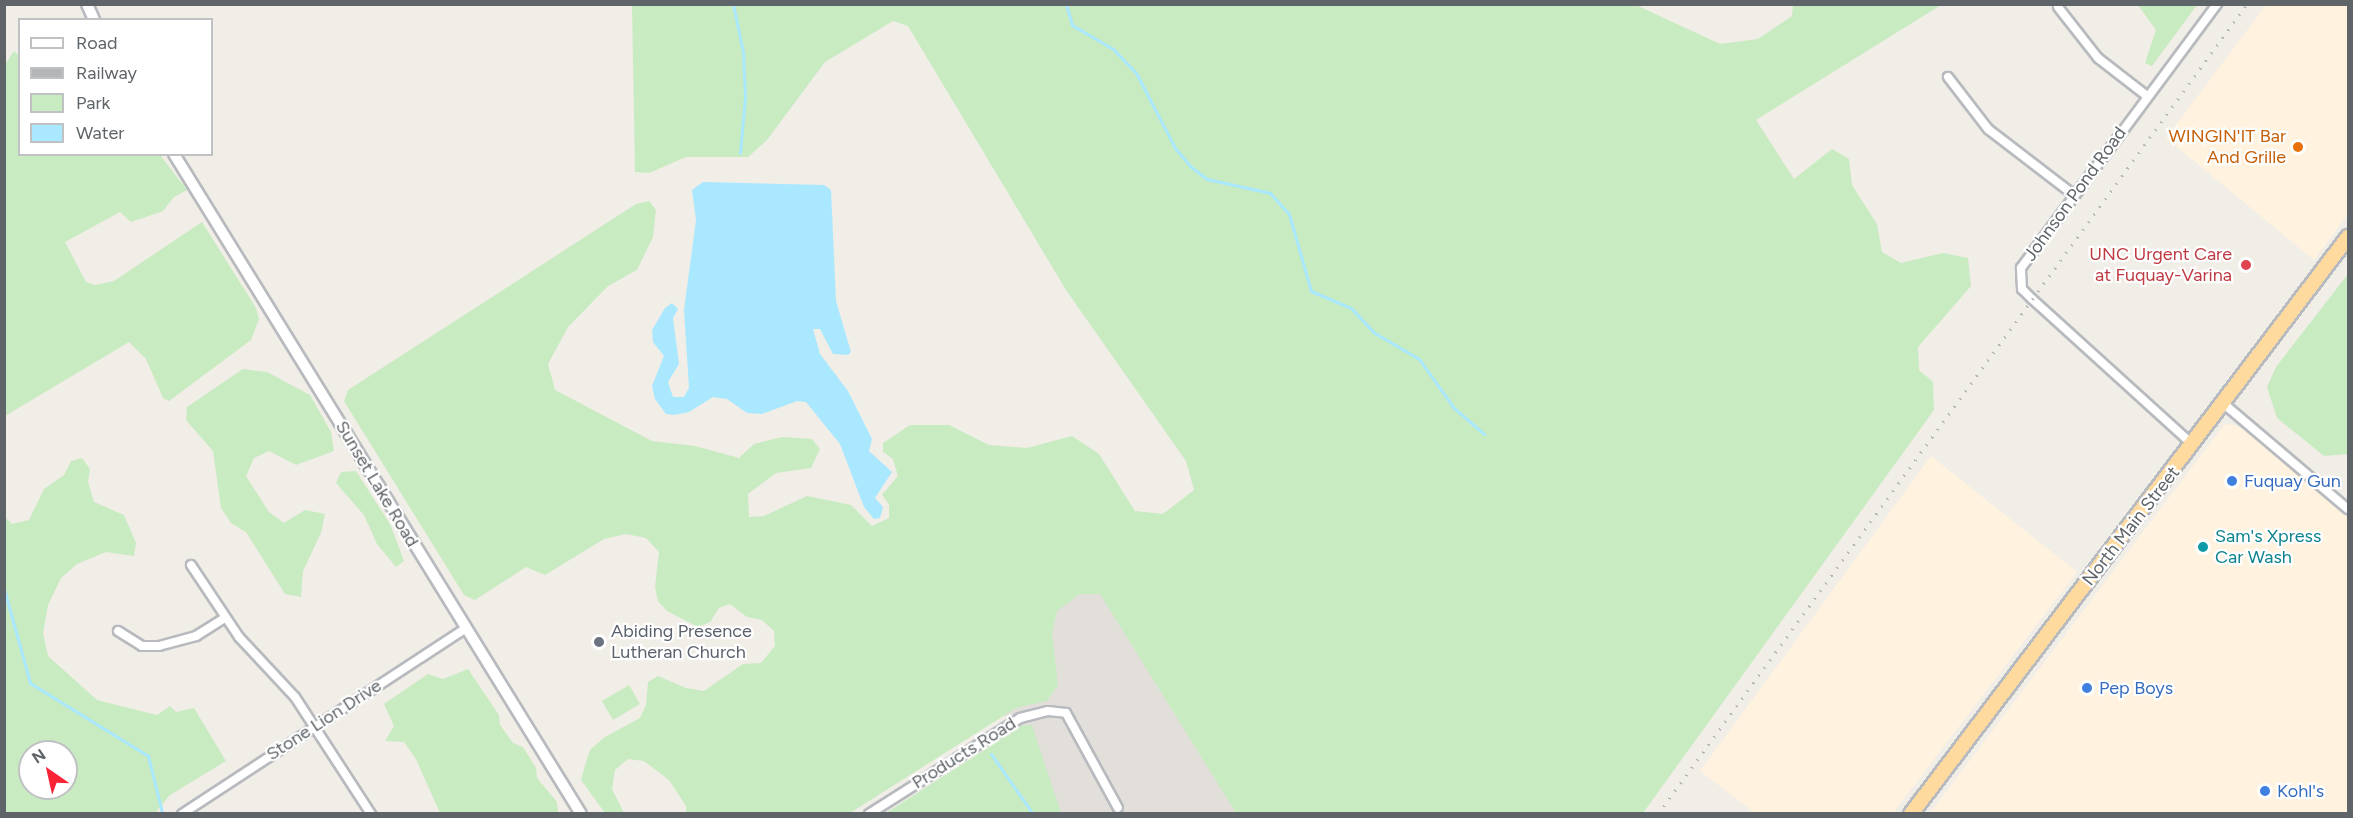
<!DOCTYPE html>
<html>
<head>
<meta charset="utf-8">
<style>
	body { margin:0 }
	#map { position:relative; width:2353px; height:818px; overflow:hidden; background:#f1ede7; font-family:Figtree,sans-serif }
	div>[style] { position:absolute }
	.commercial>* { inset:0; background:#fff2de }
	.industrial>* { inset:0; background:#e2dfdb }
	.green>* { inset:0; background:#c8ebc1 }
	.water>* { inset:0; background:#a9e8ff }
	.stream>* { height:3px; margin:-1.5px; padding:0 1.5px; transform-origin:1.5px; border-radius:1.5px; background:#a9e8ff }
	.roads { filter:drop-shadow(2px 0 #b7babe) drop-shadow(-2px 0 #b7babe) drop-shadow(0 2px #b7babe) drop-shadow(0 -2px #b7babe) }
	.minor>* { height:8px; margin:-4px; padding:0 4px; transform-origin:4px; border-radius:4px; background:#fff }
	.secondary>* { height:10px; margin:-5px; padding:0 5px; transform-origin:5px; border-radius:5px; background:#fff }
	.trunk>* { height:14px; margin:-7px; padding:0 7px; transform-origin:7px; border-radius:7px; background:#ffda9f }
	.rail>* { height:3px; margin-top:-1.5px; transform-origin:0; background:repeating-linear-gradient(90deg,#b5b6b7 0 1.5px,transparent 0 9.5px) }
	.dots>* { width:16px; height:16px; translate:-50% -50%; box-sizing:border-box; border:3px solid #fff; border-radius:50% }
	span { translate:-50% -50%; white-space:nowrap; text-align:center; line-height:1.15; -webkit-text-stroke:4.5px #fff; paint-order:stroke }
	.food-label { font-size:18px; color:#c56008 }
	.right { translate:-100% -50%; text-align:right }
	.street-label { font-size:18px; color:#5e6468 }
	.health-label { font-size:18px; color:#be3a42 }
	.shop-label { font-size:18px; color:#366cbe }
	.left { translate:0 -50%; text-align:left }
	.culture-label { font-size:18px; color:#0d838f }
	.worship-label { font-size:18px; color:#5b616d }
	.frame { position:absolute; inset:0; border:6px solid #5e6468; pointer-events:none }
	.legend { position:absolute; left:18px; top:18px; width:195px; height:138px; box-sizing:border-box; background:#fff; border:2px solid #bfc1c3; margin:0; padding:8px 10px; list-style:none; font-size:18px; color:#5e6468 }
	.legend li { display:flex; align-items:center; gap:12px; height:30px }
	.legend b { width:30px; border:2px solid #bfc1c3 }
	.north { position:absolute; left:18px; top:740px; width:60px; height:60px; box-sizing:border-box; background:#fff; border:2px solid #bfc1c3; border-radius:50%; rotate:326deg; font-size:16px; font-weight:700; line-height:24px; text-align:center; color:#5e6468 }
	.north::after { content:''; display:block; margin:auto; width:21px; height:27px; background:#fa2437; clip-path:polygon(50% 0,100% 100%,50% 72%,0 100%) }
</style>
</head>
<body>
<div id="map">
	<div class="commercial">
		<div style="clip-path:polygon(2266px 5px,2348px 5px,2348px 214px,2314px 260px,2166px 138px)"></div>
		<div style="clip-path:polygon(2231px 424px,2247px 431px,2348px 518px,2348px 813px,1930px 813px,2224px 425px)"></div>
		<div style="clip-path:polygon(1931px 456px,2077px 572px,1893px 813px,1755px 813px,1700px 771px)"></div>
	</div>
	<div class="industrial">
		<div style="clip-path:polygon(1084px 540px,1263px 813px,1048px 813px,1001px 708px)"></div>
	</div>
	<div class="green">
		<div style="clip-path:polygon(1636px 5px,1720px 44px,1758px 39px,1792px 16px,1793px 5px,1941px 5px,1756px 120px,1794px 179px,1832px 149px,1849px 159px,1852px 185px,1877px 224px,1882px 252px,1901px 263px,1943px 253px,1968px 258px,1971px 286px,1918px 347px,1919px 370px,1933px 382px,1934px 410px,1643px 813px,1236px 813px,1100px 594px,1080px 594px,1057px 611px,1052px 633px,1058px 685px,1047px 701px,1016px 708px,850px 813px,686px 813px,686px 806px,669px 780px,644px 761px,628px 759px,615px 770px,612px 789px,624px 813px,605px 813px,581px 780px,586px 762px,590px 750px,605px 737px,640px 718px,646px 705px,648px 682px,658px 676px,686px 688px,704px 691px,743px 664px,761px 663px,775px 646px,774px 631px,762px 620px,747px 617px,730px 604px,719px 608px,710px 622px,698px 627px,667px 611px,658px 601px,655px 587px,659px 552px,646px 538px,626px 534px,604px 539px,545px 575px,526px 567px,475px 600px,464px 595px,344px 401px,348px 390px,636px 204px,649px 201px,656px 210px,653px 237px,637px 270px,608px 286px,568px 327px,548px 364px,555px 390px,652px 441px,695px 446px,739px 458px,754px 444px,782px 437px,812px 439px,820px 449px,811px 468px,776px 473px,748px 494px,749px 517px,764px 516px,807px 496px,851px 505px,872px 526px,889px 518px,889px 504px,882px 495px,898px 476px,893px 459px,883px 452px,883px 443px,910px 425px,949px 425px,989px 445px,1027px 448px,1072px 436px,1099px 454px,1135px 511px,1163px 514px,1194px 490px,1186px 461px,1066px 290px,908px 26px,893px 21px,825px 62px,767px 140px,748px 157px,686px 157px,649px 173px,635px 172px,632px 5px)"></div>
		<div style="clip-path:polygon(2138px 5px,2197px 5px,2152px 66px,2145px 63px,2156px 30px)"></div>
		<div style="clip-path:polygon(14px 51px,19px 56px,20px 154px,160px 155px,187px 190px,174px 197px,163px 211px,131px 222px,120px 212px,65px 242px,86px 282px,95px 285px,114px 281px,202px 222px,256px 308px,259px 319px,251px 340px,169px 401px,163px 398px,146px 359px,129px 342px,5px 416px,4px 66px)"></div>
		<div style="clip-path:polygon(2348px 274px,2348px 454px,2324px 456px,2277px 418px,2267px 387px,2276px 367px)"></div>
		<div style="clip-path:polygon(243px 369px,267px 372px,310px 395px,331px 432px,334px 451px,296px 465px,269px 451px,254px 458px,246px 476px,269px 512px,284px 523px,305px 510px,325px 514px,321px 533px,303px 571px,301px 597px,285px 594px,246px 532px,231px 523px,221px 508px,213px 451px,186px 420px,187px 407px)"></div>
		<div style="clip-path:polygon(evenodd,82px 458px,90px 469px,88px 482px,94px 502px,124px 515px,136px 543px,134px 556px,106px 552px,77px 564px,61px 578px,48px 605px,43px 633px,48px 656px,97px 700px,157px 715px,170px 706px,176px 712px,194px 708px,226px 761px,170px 795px,155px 813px,5px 813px,5px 517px,12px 524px,29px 520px,44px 489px,64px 475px,71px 461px,82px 458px,30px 752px,66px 752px,66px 788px,30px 788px,30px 752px)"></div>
		<div style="clip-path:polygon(356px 471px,390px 524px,404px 561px,396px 567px,377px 544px,364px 515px,336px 483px,341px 472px)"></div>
		<div style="clip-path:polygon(468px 669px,499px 715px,500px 725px,513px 743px,523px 747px,536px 768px,537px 778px,557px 802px,558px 813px,440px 813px,416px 759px,404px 742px,385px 741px,394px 726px,384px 704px,428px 674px,443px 679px)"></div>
		<div style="clip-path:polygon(629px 685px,640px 704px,613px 720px,602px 701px)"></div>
		<div style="clip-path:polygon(1023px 725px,1032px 725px,1061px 813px,886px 813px)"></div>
	</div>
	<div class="water">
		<div style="clip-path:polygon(703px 182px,824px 185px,831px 190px,836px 301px,851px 352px,848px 355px,833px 354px,820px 329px,813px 329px,820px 354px,848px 391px,872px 439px,869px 451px,892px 472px,875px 498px,883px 507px,880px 518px,874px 519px,864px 507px,840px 444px,806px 402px,797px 401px,762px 414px,747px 413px,727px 399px,713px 397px,689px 412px,674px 415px,666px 414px,655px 399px,652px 386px,664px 356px,653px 342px,652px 330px,665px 308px,672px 303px,678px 309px,673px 318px,679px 364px,668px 382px,673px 397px,684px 397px,689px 388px,684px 310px,696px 220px,692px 190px)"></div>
	</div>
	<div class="stream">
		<div style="left:733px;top:4px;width:49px;rotate:78.2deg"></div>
		<div style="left:743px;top:52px;width:45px;rotate:87.5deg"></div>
		<div style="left:745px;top:97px;width:56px;rotate:95.1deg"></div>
		<div style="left:1066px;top:4px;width:22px;rotate:74deg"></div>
		<div style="left:1072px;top:25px;width:48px;rotate:30.3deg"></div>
		<div style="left:1113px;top:49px;width:33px;rotate:46deg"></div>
		<div style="left:1136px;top:73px;width:85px;rotate:62.5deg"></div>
		<div style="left:1175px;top:148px;width:25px;rotate:50deg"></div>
		<div style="left:1191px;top:167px;width:20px;rotate:37deg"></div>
		<div style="left:1207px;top:179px;width:65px;rotate:12.5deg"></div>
		<div style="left:1270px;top:193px;width:28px;rotate:48deg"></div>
		<div style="left:1289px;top:214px;width:80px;rotate:74.1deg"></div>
		<div style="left:1311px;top:291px;width:43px;rotate:23deg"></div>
		<div style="left:1351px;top:308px;width:33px;rotate:47deg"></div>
		<div style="left:1373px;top:332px;width:53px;rotate:30.4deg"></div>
		<div style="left:1419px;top:359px;width:60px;rotate:54.5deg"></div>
		<div style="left:1454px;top:408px;width:40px;rotate:41deg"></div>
		<div style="left:4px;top:589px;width:98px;rotate:74.5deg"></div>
		<div style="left:30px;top:683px;width:139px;rotate:31.7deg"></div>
		<div style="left:148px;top:756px;width:58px;rotate:76deg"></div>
		<div style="left:991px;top:754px;width:73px;rotate:55deg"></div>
	</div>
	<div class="roads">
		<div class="minor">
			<div style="left:2058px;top:7px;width:65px;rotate:51.9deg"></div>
			<div style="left:2098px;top:58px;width:62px;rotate:37.8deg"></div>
			<div style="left:1948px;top:77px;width:66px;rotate:52.4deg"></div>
			<div style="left:1988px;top:129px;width:108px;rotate:37.5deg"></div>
			<div style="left:2224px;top:404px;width:162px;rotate:40.3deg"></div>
			<div style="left:2192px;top:444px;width:216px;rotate:-137.8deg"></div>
			<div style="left:2032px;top:299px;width:14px;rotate:-135deg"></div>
			<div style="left:2022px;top:289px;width:21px;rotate:-93deg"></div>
			<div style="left:2021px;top:268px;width:329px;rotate:-53.4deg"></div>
			<div style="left:191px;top:565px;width:87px;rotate:56.3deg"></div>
			<div style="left:239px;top:637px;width:82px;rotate:47deg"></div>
			<div style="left:295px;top:697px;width:140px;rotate:57deg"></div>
			<div style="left:118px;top:631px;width:28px;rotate:32deg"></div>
			<div style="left:142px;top:646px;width:17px"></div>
			<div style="left:159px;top:646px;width:38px;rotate:-15deg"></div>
			<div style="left:196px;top:636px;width:34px;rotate:-32deg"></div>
			<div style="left:182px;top:814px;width:339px;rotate:-33.2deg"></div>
			<div style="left:869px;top:814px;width:179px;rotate:-32.4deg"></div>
			<div style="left:1020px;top:718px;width:29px;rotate:-14deg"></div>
			<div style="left:1048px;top:711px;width:18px;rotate:6deg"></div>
			<div style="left:1066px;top:713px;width:108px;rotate:61.3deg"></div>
		</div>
		<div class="secondary">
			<div style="left:87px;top:4px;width:17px;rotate:66deg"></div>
			<div style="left:174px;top:154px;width:775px;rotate:58.34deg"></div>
		</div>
		<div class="trunk">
			<div style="left:1911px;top:814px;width:724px;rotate:-52.86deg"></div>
		</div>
	</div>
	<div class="rail">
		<div style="left:1658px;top:814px;width:1002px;rotate:-53.98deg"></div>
	</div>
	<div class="dots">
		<div style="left:2298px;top:147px;background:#e8710a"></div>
		<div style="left:2246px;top:265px;background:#e0444e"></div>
		<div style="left:2232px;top:481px;background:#3f7fe0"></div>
		<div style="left:2203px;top:547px;background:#0f9aa8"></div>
		<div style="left:599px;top:642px;background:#6b7280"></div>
		<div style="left:2087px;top:688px;background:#3f7fe0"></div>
		<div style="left:2265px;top:791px;background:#3f7fe0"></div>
	</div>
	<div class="food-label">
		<span class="right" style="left:2286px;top:147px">WINGIN'IT Bar<br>And Grille</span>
	</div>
	<div class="street-label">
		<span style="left:2075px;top:194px;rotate:-54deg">Johnson Pond Road</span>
		<span style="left:377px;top:484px;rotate:59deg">Sunset Lake Road</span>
		<span style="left:2131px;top:526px;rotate:-52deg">North Main Street</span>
		<span style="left:324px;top:720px;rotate:-33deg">Stone Lion Drive</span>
		<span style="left:964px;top:753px;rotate:-32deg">Products Road</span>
	</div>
	<div class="health-label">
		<span class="right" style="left:2232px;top:265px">UNC Urgent Care<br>at Fuquay-Varina</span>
	</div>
	<div class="shop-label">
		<span class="left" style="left:2244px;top:481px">Fuquay Gun</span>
		<span class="left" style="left:2099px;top:688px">Pep Boys</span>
		<span class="left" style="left:2277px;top:791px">Kohl's</span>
	</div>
	<div class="culture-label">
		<span class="left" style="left:2215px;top:547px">Sam's Xpress<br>Car Wash</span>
	</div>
	<div class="worship-label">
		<span class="left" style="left:611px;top:642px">Abiding Presence<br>Lutheran Church</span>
	</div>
	<div class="frame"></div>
	<ul class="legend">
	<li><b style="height:8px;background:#fff"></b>Road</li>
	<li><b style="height:8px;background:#b5b6b7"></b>Railway</li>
	<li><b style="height:16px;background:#c8ebc1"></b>Park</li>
	<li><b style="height:16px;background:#a9e8ff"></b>Water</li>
	</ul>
	<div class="north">N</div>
</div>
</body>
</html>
